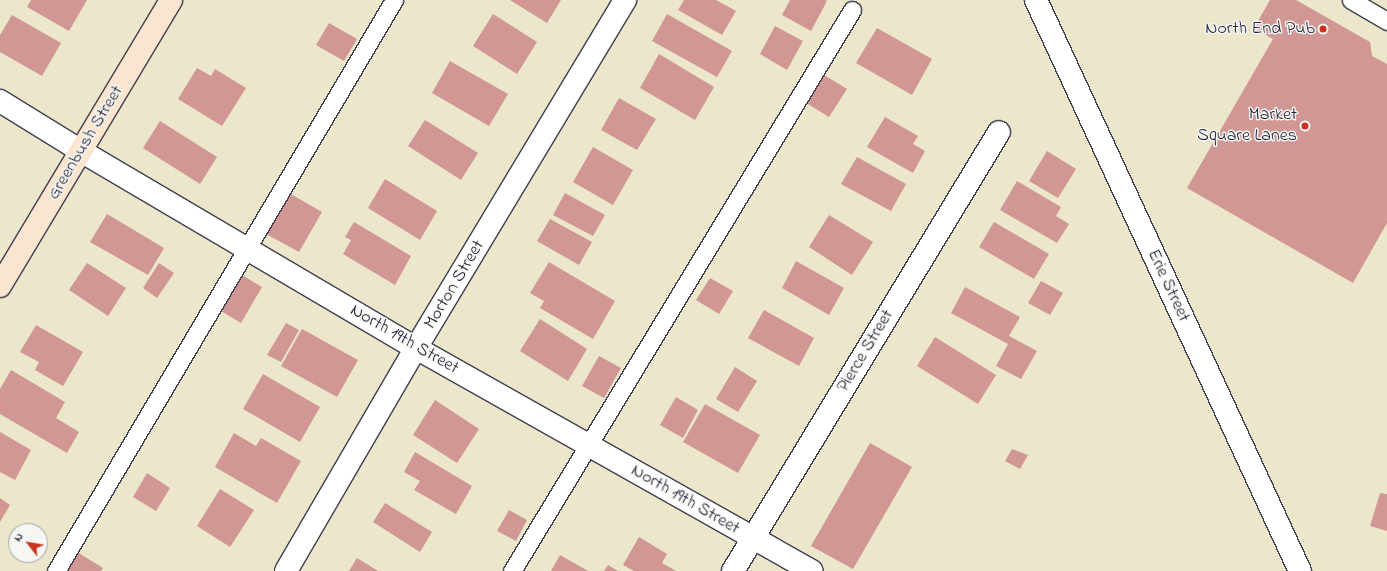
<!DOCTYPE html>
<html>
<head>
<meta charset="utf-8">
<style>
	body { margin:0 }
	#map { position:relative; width:1387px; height:571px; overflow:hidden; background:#ece6cb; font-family:"Indie Flower",sans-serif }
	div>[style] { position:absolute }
	.building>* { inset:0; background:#d09794 }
	.roads { filter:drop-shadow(1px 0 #403f51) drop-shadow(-1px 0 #403f51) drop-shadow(0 1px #403f51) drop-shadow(0 -1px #403f51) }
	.lane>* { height:17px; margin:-8.5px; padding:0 8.5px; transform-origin:8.5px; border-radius:8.5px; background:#fff }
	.street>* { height:22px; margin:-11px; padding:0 11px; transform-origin:11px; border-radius:11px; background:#fff }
	.secondary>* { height:22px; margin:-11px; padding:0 11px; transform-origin:11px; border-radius:11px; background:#fbe5cf }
	.dots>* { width:11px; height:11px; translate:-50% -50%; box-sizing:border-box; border:2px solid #f6f6f2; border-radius:50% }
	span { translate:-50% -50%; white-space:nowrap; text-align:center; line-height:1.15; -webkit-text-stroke:3px #f6f6f2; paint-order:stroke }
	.poi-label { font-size:18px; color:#22223b }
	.right { translate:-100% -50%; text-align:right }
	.street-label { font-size:18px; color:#22223b }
	.north { position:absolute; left:8px; top:523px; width:40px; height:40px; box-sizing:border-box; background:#f6f6f2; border:1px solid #a1a1a9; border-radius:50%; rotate:301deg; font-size:11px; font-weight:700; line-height:16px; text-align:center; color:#22223b }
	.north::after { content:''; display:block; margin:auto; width:14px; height:18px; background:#c8321e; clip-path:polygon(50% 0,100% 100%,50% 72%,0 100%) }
</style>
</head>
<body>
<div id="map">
	<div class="building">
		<div style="clip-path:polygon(31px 0,87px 0,69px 31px,27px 7px)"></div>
		<div style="clip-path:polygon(510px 0,561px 0,547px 23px)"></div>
		<div style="clip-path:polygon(684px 0,716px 0,736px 11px,722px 35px,678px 10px)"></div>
		<div style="clip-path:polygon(790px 0,825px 0,827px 1px,811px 31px,782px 15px)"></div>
		<div style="clip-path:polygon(1270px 0,1296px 0,1370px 42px,1372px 56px,1387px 64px,1387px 223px,1353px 283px,1187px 188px,1273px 39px,1254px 28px)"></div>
		<div style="clip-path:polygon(493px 14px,537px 42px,517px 74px,473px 46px)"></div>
		<div style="clip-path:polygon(667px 14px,732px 51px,717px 77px,652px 41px)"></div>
		<div style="clip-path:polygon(12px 15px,61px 43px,42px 76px,0 52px,0 35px)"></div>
		<div style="clip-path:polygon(329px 23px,357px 39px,344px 61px,316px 45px)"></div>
		<div style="clip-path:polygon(775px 26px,803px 41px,787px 70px,760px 54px)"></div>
		<div style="clip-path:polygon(877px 28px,932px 59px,912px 95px,856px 63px)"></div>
		<div style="clip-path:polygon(659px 54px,714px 87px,695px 120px,640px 88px)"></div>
		<div style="clip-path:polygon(450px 61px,508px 94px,489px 126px,432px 93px)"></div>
		<div style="clip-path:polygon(197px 68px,211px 76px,215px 69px,246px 88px,222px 126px,178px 99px)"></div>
		<div style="clip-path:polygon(821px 73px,847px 89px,829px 117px,803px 101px)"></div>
		<div style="clip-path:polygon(619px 98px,656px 119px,637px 150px,601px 130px)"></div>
		<div style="clip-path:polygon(885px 117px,918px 136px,913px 144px,925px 151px,913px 173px,867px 147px)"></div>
		<div style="clip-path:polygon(425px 120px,478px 153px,461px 180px,408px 146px)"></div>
		<div style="clip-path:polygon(160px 121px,217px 157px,200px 184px,143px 148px)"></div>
		<div style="clip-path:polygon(593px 147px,633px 170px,613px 205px,573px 182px)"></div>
		<div style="clip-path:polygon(1047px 151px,1076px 169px,1058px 198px,1029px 181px)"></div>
		<div style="clip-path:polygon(857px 157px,906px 184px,891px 211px,841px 184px)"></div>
		<div style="clip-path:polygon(385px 179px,437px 211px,420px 240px,368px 208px)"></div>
		<div style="clip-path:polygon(1017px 181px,1061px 207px,1056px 216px,1069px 224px,1057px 243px,1000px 210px)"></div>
		<div style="clip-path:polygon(289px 193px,322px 212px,299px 252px,266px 234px)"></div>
		<div style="clip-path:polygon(565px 193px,605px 215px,593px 236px,553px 215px)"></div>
		<div style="clip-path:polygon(107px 214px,164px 248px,148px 275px,90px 242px)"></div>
		<div style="clip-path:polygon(829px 215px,873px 242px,852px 275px,809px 247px)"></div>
		<div style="clip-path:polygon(550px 219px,592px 242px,579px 265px,537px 241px)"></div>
		<div style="clip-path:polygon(354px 222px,411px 256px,395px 285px,343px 254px,351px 240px,345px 237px)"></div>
		<div style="clip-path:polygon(994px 222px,1049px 254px,1034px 279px,979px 247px)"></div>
		<div style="clip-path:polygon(796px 261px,844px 288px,829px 315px,782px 288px)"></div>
		<div style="clip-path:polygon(549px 262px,615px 301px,593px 339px,540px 308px,544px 301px,530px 293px)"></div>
		<div style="clip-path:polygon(87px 263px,126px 288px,108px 316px,69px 290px)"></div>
		<div style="clip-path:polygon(159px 263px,174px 273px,157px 298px,143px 288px)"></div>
		<div style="clip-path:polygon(242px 275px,262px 287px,241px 323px,221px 311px)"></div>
		<div style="clip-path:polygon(710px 278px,733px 291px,719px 314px,696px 300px)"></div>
		<div style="clip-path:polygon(1041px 281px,1063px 293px,1050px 315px,1028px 303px)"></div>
		<div style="clip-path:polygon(965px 287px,1020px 317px,1009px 336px,1037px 351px,1021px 379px,996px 366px,1008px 344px,951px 313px)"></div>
		<div style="clip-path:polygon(764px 310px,814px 338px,799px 366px,748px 338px)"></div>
		<div style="clip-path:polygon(540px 319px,587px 349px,568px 381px,520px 351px)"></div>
		<div style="clip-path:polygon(286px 323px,299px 330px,281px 362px,267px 355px)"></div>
		<div style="clip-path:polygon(36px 325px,83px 352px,63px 386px,35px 370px,39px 362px,20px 352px)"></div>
		<div style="clip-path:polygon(302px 329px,358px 360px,337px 397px,281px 366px)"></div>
		<div style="clip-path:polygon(935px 337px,996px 375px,978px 404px,917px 366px)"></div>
		<div style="clip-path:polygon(599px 356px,621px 368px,604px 398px,582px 386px)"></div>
		<div style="clip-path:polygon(735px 367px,757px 381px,738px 412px,716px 399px)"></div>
		<div style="clip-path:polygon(11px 370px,65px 402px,56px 418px,79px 432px,67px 453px,0 414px,0 389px)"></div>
		<div style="clip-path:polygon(263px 374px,320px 407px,300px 442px,243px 409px)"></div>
		<div style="clip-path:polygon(676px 397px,698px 410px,683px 438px,660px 425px)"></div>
		<div style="clip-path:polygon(435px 400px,479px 429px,457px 463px,413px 435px)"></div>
		<div style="clip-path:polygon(705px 404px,760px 435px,738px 473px,683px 442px)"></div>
		<div style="clip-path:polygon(0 432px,31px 450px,15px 480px,0 472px)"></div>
		<div style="clip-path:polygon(234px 433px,256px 446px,261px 438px,301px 461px,277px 503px,215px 467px)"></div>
		<div style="clip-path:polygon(870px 443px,912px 467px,853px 569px,811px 546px)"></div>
		<div style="clip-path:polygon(1012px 449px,1028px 455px,1020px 469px,1005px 461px)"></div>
		<div style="clip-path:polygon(415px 452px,472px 486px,456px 514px,414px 490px,420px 481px,404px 472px)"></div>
		<div style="clip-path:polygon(147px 473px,170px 488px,156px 511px,133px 497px)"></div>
		<div style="clip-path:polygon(220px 489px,254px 510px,230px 547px,197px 526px)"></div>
		<div style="clip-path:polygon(1380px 493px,1387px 494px,1387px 531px,1370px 526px)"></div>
		<div style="clip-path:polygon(0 498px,10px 505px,0 522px)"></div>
		<div style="clip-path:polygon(385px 503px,432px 532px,420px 552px,373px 522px)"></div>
		<div style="clip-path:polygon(509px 510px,527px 520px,516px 541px,497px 531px)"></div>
		<div style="clip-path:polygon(639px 537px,667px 554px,662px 563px,676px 571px,634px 571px,623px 565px)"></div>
		<div style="clip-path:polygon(77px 552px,103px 568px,101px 571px,66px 571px)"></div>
		<div style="clip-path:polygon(560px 555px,588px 571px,551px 571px)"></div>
		<div style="clip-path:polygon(357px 558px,378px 571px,349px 571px)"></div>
		<div style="clip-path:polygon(608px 565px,618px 571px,604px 571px)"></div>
	</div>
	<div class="roads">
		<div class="lane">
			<div style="left:1351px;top:0;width:42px;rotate:30.3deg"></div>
			<div style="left:56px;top:571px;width:664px;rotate:-59.38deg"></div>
			<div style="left:512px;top:571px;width:656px;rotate:-58.78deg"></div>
		</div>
		<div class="street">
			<div style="left:1036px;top:0;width:629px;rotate:65.19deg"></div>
			<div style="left:0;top:101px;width:95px;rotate:31.7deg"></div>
			<div style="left:81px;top:151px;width:389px;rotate:30.5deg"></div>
			<div style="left:416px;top:348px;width:454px;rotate:29.4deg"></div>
			<div style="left:286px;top:571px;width:258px;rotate:-59.8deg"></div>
			<div style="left:416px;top:348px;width:406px;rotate:-59deg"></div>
			<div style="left:733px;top:571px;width:513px;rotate:-58.79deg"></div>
		</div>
		<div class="secondary">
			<div style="left:0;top:286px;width:333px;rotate:-59.1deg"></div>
		</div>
	</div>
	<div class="dots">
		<div style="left:1323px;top:29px;background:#c8321e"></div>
		<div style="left:1305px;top:126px;background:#c8321e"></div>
	</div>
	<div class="poi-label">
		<span class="right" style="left:1315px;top:29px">North End Pub</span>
		<span class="right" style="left:1297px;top:126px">Market<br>Square Lanes</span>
	</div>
	<div class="street-label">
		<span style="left:86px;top:143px;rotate:-59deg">Greenbush Street</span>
		<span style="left:455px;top:285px;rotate:-59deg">Morton Street</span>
		<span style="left:1168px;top:286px;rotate:65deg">Erie Street</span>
		<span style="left:404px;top:340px;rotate:30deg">North 19th Street</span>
		<span style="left:866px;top:351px;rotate:-59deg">Pierce Street</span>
		<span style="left:685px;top:500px;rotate:30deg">North 19th Street</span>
	</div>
	<div class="north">N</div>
</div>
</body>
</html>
